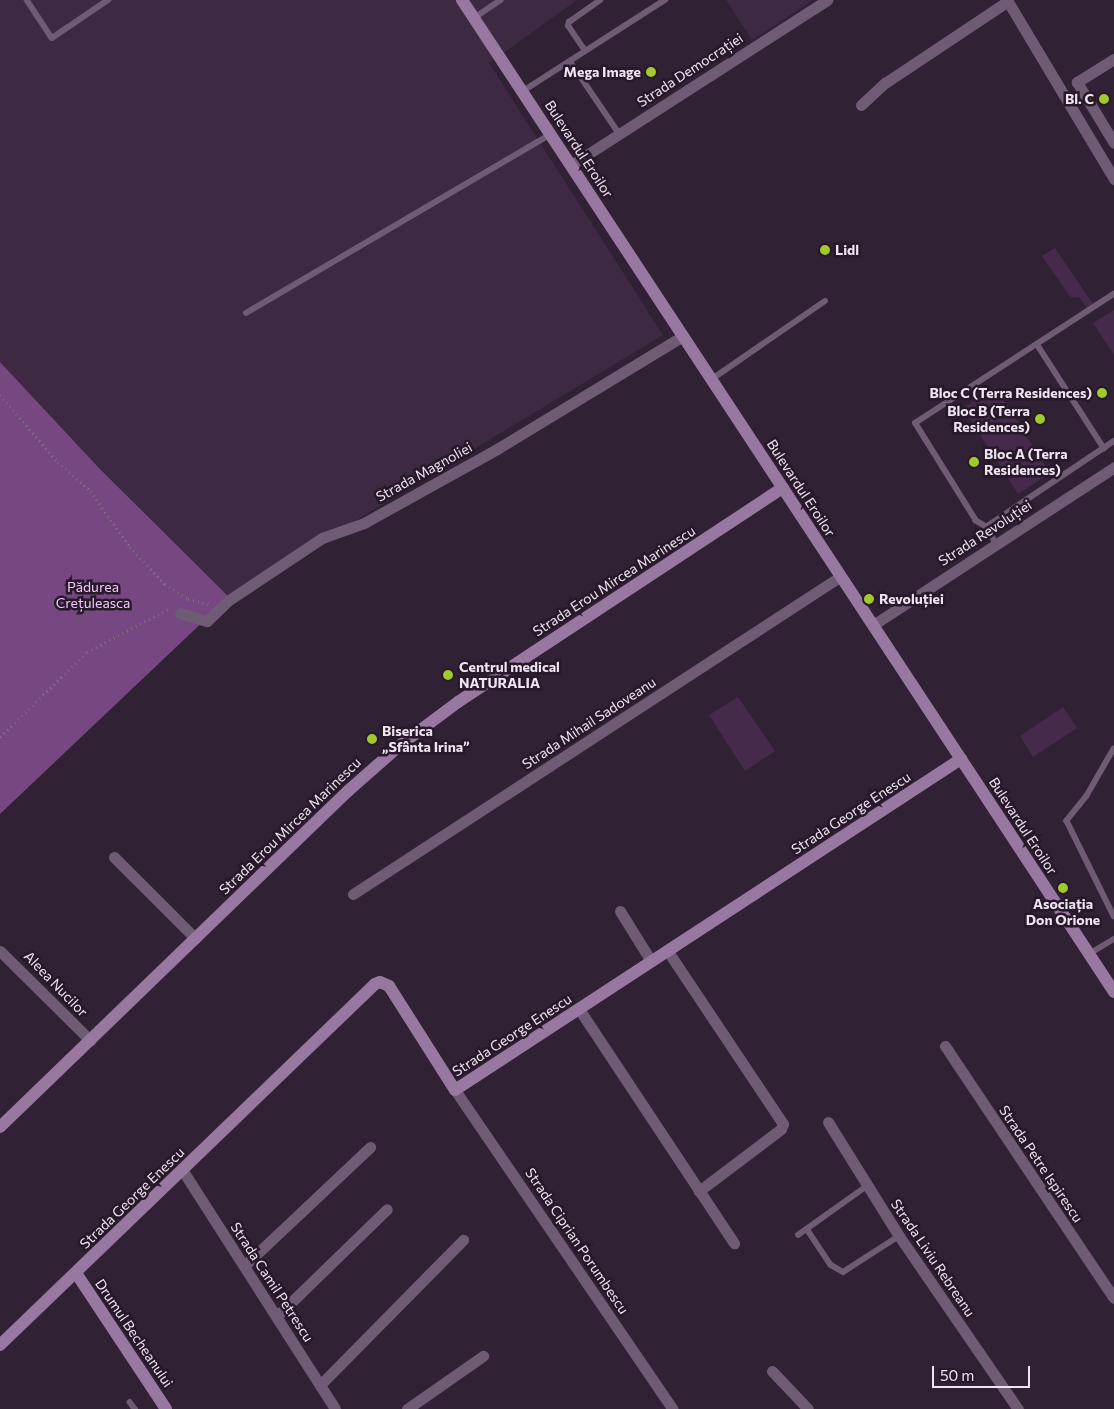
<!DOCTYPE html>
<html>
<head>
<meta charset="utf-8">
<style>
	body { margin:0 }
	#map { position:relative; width:1114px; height:1409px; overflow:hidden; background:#312135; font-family:Commissioner,sans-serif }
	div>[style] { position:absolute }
	.built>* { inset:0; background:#3d2942 }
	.green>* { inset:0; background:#462a4c }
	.forest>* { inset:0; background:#764781 }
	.path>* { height:2.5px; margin-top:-1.25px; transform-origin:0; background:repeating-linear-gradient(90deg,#7d6f80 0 1px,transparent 0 5px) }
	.lane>* { height:5.5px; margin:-2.75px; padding:0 2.75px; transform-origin:2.75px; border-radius:2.75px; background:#705b75 }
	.street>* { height:11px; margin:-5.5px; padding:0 5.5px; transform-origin:5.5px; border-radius:5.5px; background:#705b75 }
	.secondary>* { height:12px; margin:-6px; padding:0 6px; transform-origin:6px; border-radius:6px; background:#9877a0 }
	.dots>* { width:14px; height:14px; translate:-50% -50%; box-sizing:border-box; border:2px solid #27182a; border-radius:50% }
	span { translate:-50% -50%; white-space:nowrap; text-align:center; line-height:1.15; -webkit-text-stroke:5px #27182a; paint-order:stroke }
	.street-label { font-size:14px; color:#efe4f1 }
	.poi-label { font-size:14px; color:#efe4f1; font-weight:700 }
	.right { translate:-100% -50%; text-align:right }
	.left { translate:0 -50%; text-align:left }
	.park-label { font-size:14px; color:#f1c7fa }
	.scale { position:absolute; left:932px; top:1366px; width:98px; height:22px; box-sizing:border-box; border:2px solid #efe4f1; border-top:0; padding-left:6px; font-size:15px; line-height:18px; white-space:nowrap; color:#efe4f1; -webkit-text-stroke:4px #27182a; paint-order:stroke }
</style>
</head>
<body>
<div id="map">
	<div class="built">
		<div style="clip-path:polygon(0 0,577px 0,489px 63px,663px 335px,229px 597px,99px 468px,0 362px)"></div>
		<div style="clip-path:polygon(726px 0,813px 0,752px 40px)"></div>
	</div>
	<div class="green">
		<div style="clip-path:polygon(1055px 248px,1095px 307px,1089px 311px,1079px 297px,1071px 298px,1042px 256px)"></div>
		<div style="clip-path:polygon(1114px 310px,1114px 355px,1093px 323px)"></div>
		<div style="clip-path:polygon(995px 387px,1050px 473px,1018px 494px,963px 408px)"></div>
		<div style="clip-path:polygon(738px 697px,775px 751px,745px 771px,709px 715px)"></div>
		<div style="clip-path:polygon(1063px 707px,1077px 728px,1033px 757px,1020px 736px)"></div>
	</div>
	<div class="forest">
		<div style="clip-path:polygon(0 362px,99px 468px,229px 597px,0 814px)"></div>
	</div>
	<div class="path">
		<div style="left:0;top:395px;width:89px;rotate:49.1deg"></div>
		<div style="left:58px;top:462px;width:44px;rotate:41.3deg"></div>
		<div style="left:91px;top:491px;width:68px;rotate:55.1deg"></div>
		<div style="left:130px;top:547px;width:51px;rotate:46.6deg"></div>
		<div style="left:165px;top:584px;width:27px;rotate:33deg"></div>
		<div style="left:188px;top:599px;width:22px;rotate:13deg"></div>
		<div style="left:0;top:737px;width:122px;rotate:-44.3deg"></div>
		<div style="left:87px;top:652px;width:92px;rotate:-28deg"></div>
	</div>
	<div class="lane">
		<div style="left:27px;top:0;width:45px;rotate:56.7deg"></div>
		<div style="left:52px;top:38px;width:68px;rotate:-34.2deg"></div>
		<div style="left:474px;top:18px;width:32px;rotate:-34deg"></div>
		<div style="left:585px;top:51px;width:30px;rotate:-124deg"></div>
		<div style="left:568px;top:26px;width:4px;rotate:-76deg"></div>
		<div style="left:569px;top:22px;width:38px;rotate:-35deg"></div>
		<div style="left:570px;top:61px;width:87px;rotate:55.8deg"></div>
		<div style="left:523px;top:91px;width:169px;rotate:-32.7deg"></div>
		<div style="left:246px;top:313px;width:354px;rotate:-30.4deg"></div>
		<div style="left:1037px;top:344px;width:124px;rotate:57.2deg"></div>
		<div style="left:712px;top:379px;width:137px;rotate:-34.6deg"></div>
		<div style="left:986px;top:527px;width:154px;rotate:-33.9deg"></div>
		<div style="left:996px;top:544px;width:20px;rotate:-120deg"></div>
		<div style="left:986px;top:527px;width:12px;rotate:-149deg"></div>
		<div style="left:976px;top:521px;width:115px;rotate:-121.9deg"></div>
		<div style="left:915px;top:423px;width:237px;rotate:-33deg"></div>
		<div style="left:1114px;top:749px;width:54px;rotate:119.9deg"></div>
		<div style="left:1087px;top:796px;width:32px;rotate:129deg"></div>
		<div style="left:1067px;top:821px;width:106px;rotate:63.7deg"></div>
		<div style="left:1089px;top:954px;width:29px;rotate:-31deg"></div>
		<div style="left:807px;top:1229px;width:43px;rotate:56.3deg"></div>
		<div style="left:831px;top:1265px;width:14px;rotate:30deg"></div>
		<div style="left:843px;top:1272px;width:67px;rotate:-32.7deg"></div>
		<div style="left:798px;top:1235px;width:85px;rotate:-35.4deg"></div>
		<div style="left:130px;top:1402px;width:9px;rotate:54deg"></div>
	</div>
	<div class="street">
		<div style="left:1007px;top:0;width:209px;rotate:59.1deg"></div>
		<div style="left:1114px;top:59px;width:44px;rotate:148.1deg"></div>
		<div style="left:1077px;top:82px;width:71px;rotate:58.8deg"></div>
		<div style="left:861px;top:105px;width:33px;rotate:-43deg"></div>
		<div style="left:885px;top:83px;width:148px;rotate:-33.7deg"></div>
		<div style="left:571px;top:165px;width:305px;rotate:-32.8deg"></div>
		<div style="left:180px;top:613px;width:28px;rotate:17deg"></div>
		<div style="left:207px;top:621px;width:30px;rotate:-44deg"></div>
		<div style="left:229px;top:600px;width:112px;rotate:-33.7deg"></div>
		<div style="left:322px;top:538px;width:45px;rotate:-19.7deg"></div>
		<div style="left:364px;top:523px;width:152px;rotate:-29.1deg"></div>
		<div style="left:497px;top:449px;width:218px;rotate:-31.3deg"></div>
		<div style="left:873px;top:625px;width:288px;rotate:-33.2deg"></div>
		<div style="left:114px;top:857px;width:115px;rotate:45deg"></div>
		<div style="left:353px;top:894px;width:582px;rotate:-33.09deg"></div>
		<div style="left:620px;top:911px;width:59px;rotate:58.2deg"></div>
		<div style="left:667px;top:950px;width:209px;rotate:56.3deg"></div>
		<div style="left:783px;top:1124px;width:5px;rotate:112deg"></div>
		<div style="left:781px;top:1129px;width:103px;rotate:142.9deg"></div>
		<div style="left:0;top:951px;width:127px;rotate:44.7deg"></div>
		<div style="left:579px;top:1009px;width:281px;rotate:56.5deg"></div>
		<div style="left:945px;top:1046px;width:303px;rotate:56.2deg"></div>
		<div style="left:455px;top:1090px;width:386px;rotate:55.7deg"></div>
		<div style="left:828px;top:1122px;width:134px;rotate:58.1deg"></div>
		<div style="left:899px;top:1236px;width:210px;rotate:55.5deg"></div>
		<div style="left:183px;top:1171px;width:282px;rotate:57.4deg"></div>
		<div style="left:245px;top:1265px;width:172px;rotate:-43.3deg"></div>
		<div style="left:277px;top:1316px;width:153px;rotate:-44.2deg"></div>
		<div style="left:772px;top:1371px;width:52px;rotate:46.5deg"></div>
		<div style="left:320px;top:1385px;width:204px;rotate:-45.4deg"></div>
		<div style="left:407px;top:1409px;width:93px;rotate:-34.9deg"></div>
	</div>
	<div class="secondary">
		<div style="left:462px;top:0;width:1187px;rotate:56.68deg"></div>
		<div style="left:0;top:1127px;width:484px;rotate:-44deg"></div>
		<div style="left:348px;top:791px;width:68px;rotate:-41.4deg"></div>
		<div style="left:399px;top:746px;width:74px;rotate:-36.7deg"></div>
		<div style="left:458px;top:702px;width:389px;rotate:-33.4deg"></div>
		<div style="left:76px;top:1273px;width:163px;rotate:56.5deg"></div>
		<div style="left:0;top:1345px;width:521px;rotate:-43.91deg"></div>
		<div style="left:375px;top:984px;width:5px;rotate:-22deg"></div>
		<div style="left:380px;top:982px;width:10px;rotate:24deg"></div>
		<div style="left:389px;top:986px;width:123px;rotate:57.6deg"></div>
		<div style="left:455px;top:1090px;width:605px;rotate:-33.19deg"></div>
	</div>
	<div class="dots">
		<div style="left:651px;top:72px;background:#a0c92b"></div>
		<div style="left:1104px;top:99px;background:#a0c92b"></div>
		<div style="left:825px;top:250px;background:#a0c92b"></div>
		<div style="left:1102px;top:393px;background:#a0c92b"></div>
		<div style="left:1040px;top:419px;background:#a0c92b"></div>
		<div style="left:974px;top:462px;background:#a0c92b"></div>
		<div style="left:869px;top:599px;background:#a0c92b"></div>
		<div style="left:448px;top:675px;background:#a0c92b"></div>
		<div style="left:372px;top:739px;background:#a0c92b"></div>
		<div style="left:1063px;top:888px;background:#a0c92b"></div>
	</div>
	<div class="street-label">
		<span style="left:690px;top:70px;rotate:-33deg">Strada Democrației</span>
		<span style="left:579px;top:149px;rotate:57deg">Bulevardul Eroilor</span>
		<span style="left:424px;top:472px;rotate:-29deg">Strada Magnoliei</span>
		<span style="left:801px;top:488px;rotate:57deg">Bulevardul Eroilor</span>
		<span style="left:985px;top:533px;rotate:-33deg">Strada Revoluției</span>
		<span style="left:614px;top:581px;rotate:-33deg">Strada Erou Mircea Marinescu</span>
		<span style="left:589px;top:723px;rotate:-33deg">Strada Mihail Sadoveanu</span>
		<span style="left:851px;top:813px;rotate:-33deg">Strada George Enescu</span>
		<span style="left:290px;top:826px;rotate:-44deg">Strada Erou Mircea Marinescu</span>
		<span style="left:1023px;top:826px;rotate:57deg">Bulevardul Eroilor</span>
		<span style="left:56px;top:984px;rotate:46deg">Aleea Nucilor</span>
		<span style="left:512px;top:1035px;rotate:-33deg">Strada George Enescu</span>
		<span style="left:1041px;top:1164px;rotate:56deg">Strada Petre Ispirescu</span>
		<span style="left:132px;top:1198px;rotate:-44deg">Strada George Enescu</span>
		<span style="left:577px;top:1241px;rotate:56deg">Strada Ciprian Porumbescu</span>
		<span style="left:933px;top:1258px;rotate:56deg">Strada Liviu Rebreanu</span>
		<span style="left:272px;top:1282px;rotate:57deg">Strada Camil Petrescu</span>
		<span style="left:134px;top:1333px;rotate:56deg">Drumul Becheanului</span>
	</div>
	<div class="poi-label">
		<span class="right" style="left:641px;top:72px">Mega Image</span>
		<span class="right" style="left:1094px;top:99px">Bl. C</span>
		<span class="left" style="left:835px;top:250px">Lidl</span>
		<span class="right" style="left:1092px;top:393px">Bloc C (Terra Residences)</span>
		<span class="right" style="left:1030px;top:419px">Bloc B (Terra<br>Residences)</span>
		<span class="left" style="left:984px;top:462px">Bloc A (Terra<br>Residences)</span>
		<span class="left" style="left:879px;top:599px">Revoluției</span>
		<span class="left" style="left:459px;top:675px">Centrul medical<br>NATURALIA</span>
		<span class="left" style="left:382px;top:739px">Biserica<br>„Sfânta Irina”</span>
		<span style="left:1063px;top:912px">Asociația<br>Don Orione</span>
	</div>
	<div class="park-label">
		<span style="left:93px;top:595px">Pădurea<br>Crețuleasca</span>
	</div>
	<div class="scale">50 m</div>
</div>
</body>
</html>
